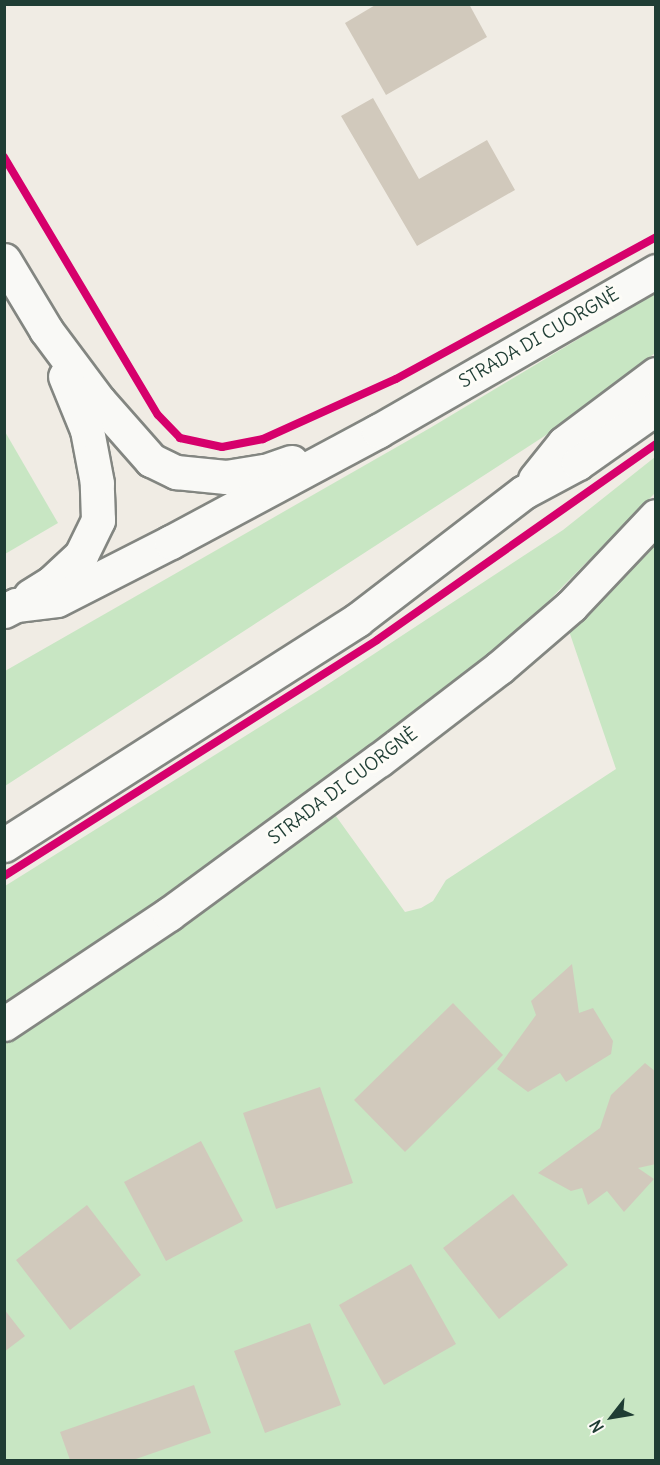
<!DOCTYPE html>
<html>
<head>
<meta charset="utf-8">
<style>
	body { margin:0 }
	#map { position:relative; width:660px; height:1465px; overflow:hidden; background:#f0ece4; font-family:Delius,sans-serif }
	div>[style] { position:absolute }
	.green>* { inset:0; background:#c8e6c3 }
	.building>* { inset:0; background:#d1c9bc }
	.roads { filter:drop-shadow(2px 0 #838681) drop-shadow(-2px 0 #838681) drop-shadow(0 2px #838681) drop-shadow(0 -2px #838681) }
	.street>* { height:33px; margin:-16.5px; padding:0 16.5px; transform-origin:16.5px; border-radius:16.5px; background:#f9f9f6 }
	.secondary>* { height:33px; margin:-16.5px; padding:0 16.5px; transform-origin:16.5px; border-radius:16.5px; background:#f9f9f6 }
	.cycleway>* { height:8px; margin:-4px; padding:0 4px; transform-origin:4px; border-radius:4px; background:#d6006c }
	span { translate:-50% -50%; white-space:nowrap; text-align:center; line-height:1.15; -webkit-text-stroke:6px #fdfcf7; paint-order:stroke }
	.street-label { font-size:18px; color:#1f3d34 }
	.frame { position:absolute; inset:0; border:6px solid #1f3d34; pointer-events:none }
	.north { position:absolute; left:582px; top:1387px; width:60px; height:60px; -webkit-text-stroke:4px #fdfcf7; paint-order:stroke; rotate:239deg; font-size:16px; font-weight:700; line-height:24px; text-align:center; color:#1f3d34 }
	.north::after { content:''; display:block; margin:auto; width:21px; height:27px; background:#1f3d34; clip-path:polygon(50% 0,100% 100%,50% 72%,0 100%) }
</style>
</head>
<body>
<div id="map">
	<div class="green">
		<div style="clip-path:polygon(655px 293px,655px 353px,560px 426px,5px 786px,5px 671px,430px 428px)"></div>
		<div style="clip-path:polygon(4px 430px,58px 523px,5px 554px,4px 554px)"></div>
		<div style="clip-path:polygon(655px 457px,655px 493px,506px 644px,205px 870px,5px 1003px,5px 886px,319px 690px,563px 530px)"></div>
		<div style="clip-path:polygon(655px 538px,655px 1460px,5px 1460px,4px 1042px,333px 812px,405px 912px,421px 908px,433px 901px,446px 880px,616px 769px,569px 631px)"></div>
	</div>
	<div class="building">
		<div style="clip-path:polygon(377px 4px,469px 4px,487px 37px,386px 95px,345px 23px)"></div>
		<div style="clip-path:polygon(373px 98px,419px 179px,487px 140px,515px 190px,417px 246px,341px 116px)"></div>
		<div style="clip-path:polygon(572px 964px,579px 1013px,593px 1008px,613px 1041px,611px 1054px,566px 1082px,560px 1073px,528px 1092px,497px 1069px,536px 1015px,531px 1001px)"></div>
		<div style="clip-path:polygon(453px 1003px,503px 1055px,405px 1152px,354px 1100px)"></div>
		<div style="clip-path:polygon(645px 1063px,656px 1072px,656px 1164px,638px 1168px,654px 1179px,624px 1212px,607px 1191px,588px 1205px,582px 1188px,571px 1191px,538px 1173px,600px 1128px,611px 1095px)"></div>
		<div style="clip-path:polygon(320px 1087px,353px 1183px,276px 1209px,243px 1113px)"></div>
		<div style="clip-path:polygon(201px 1141px,243px 1221px,166px 1261px,124px 1182px)"></div>
		<div style="clip-path:polygon(513px 1194px,568px 1265px,499px 1319px,443px 1248px)"></div>
		<div style="clip-path:polygon(87px 1205px,141px 1275px,70px 1330px,16px 1260px)"></div>
		<div style="clip-path:polygon(411px 1264px,456px 1344px,384px 1385px,339px 1305px)"></div>
		<div style="clip-path:polygon(4px 1309px,25px 1336px,4px 1352px)"></div>
		<div style="clip-path:polygon(310px 1323px,341px 1405px,265px 1433px,234px 1351px)"></div>
		<div style="clip-path:polygon(194px 1385px,211px 1433px,133px 1460px,70px 1460px,60px 1432px)"></div>
	</div>
	<div class="roads">
		<div class="street">
			<div style="left:4px;top:260px;width:82px;rotate:59deg"></div>
			<div style="left:46px;top:330px;width:89px;rotate:53.3deg"></div>
			<div style="left:99px;top:401px;width:79px;rotate:48.6deg"></div>
			<div style="left:151px;top:460px;width:28px;rotate:26deg"></div>
			<div style="left:176px;top:472px;width:50px;rotate:5.7deg"></div>
			<div style="left:226px;top:477px;width:39px;rotate:-9deg"></div>
			<div style="left:265px;top:471px;width:28px;rotate:-19deg"></div>
			<div style="left:30px;top:596px;width:26px;rotate:-32deg"></div>
			<div style="left:52px;top:582px;width:40px;rotate:-43deg"></div>
			<div style="left:81px;top:555px;width:39px;rotate:-64deg"></div>
			<div style="left:98px;top:520px;width:37px;rotate:-92deg"></div>
			<div style="left:97px;top:483px;width:54px;rotate:-100.7deg"></div>
			<div style="left:87px;top:430px;width:58px;rotate:-112.2deg"></div>
			<div style="left:4px;top:611px;width:13px;rotate:-27deg"></div>
			<div style="left:16px;top:605px;width:41px;rotate:-7deg"></div>
			<div style="left:57px;top:600px;width:128px;rotate:-27deg"></div>
			<div style="left:171px;top:542px;width:235px;rotate:-28.2deg"></div>
			<div style="left:378px;top:431px;width:321px;rotate:-29.9deg"></div>
			<div style="left:4px;top:1024px;width:198px;rotate:-33.7deg"></div>
			<div style="left:169px;top:914px;width:260px;rotate:-36.3deg"></div>
			<div style="left:379px;top:760px;width:151px;rotate:-37.5deg"></div>
			<div style="left:499px;top:668px;width:95px;rotate:-40.7deg"></div>
			<div style="left:571px;top:606px;width:124px;rotate:-46.6deg"></div>
		</div>
		<div class="secondary">
			<div style="left:535px;top:479px;width:46px;rotate:-51.1deg"></div>
			<div style="left:564px;top:443px;width:115px;rotate:-36.9deg"></div>
			<div style="left:4px;top:845px;width:419px;rotate:-32.5deg"></div>
			<div style="left:357px;top:620px;width:210px;rotate:-37.5deg"></div>
			<div style="left:524px;top:492px;width:61px;rotate:-28.2deg"></div>
			<div style="left:578px;top:463px;width:95px;rotate:-35.2deg"></div>
		</div>
	</div>
	<div class="cycleway">
		<div style="left:4px;top:157px;width:300px;rotate:59.2deg"></div>
		<div style="left:158px;top:415px;width:32px;rotate:46deg"></div>
		<div style="left:180px;top:438px;width:43px;rotate:12.1deg"></div>
		<div style="left:222px;top:447px;width:42px;rotate:-11deg"></div>
		<div style="left:263px;top:439px;width:146px;rotate:-24.3deg"></div>
		<div style="left:396px;top:379px;width:296px;rotate:-28.6deg"></div>
		<div style="left:4px;top:876px;width:441px;rotate:-32.3deg"></div>
		<div style="left:377px;top:640px;width:341px;rotate:-35.1deg"></div>
	</div>
	<div class="street-label">
		<span style="left:539px;top:338px;rotate:-30deg">STRADA DI CUORGNÈ</span>
		<span style="left:343px;top:786px;rotate:-37deg">STRADA DI CUORGNÈ</span>
	</div>
	<div class="frame"></div>
	<div class="north">N</div>
</div>
</body>
</html>
